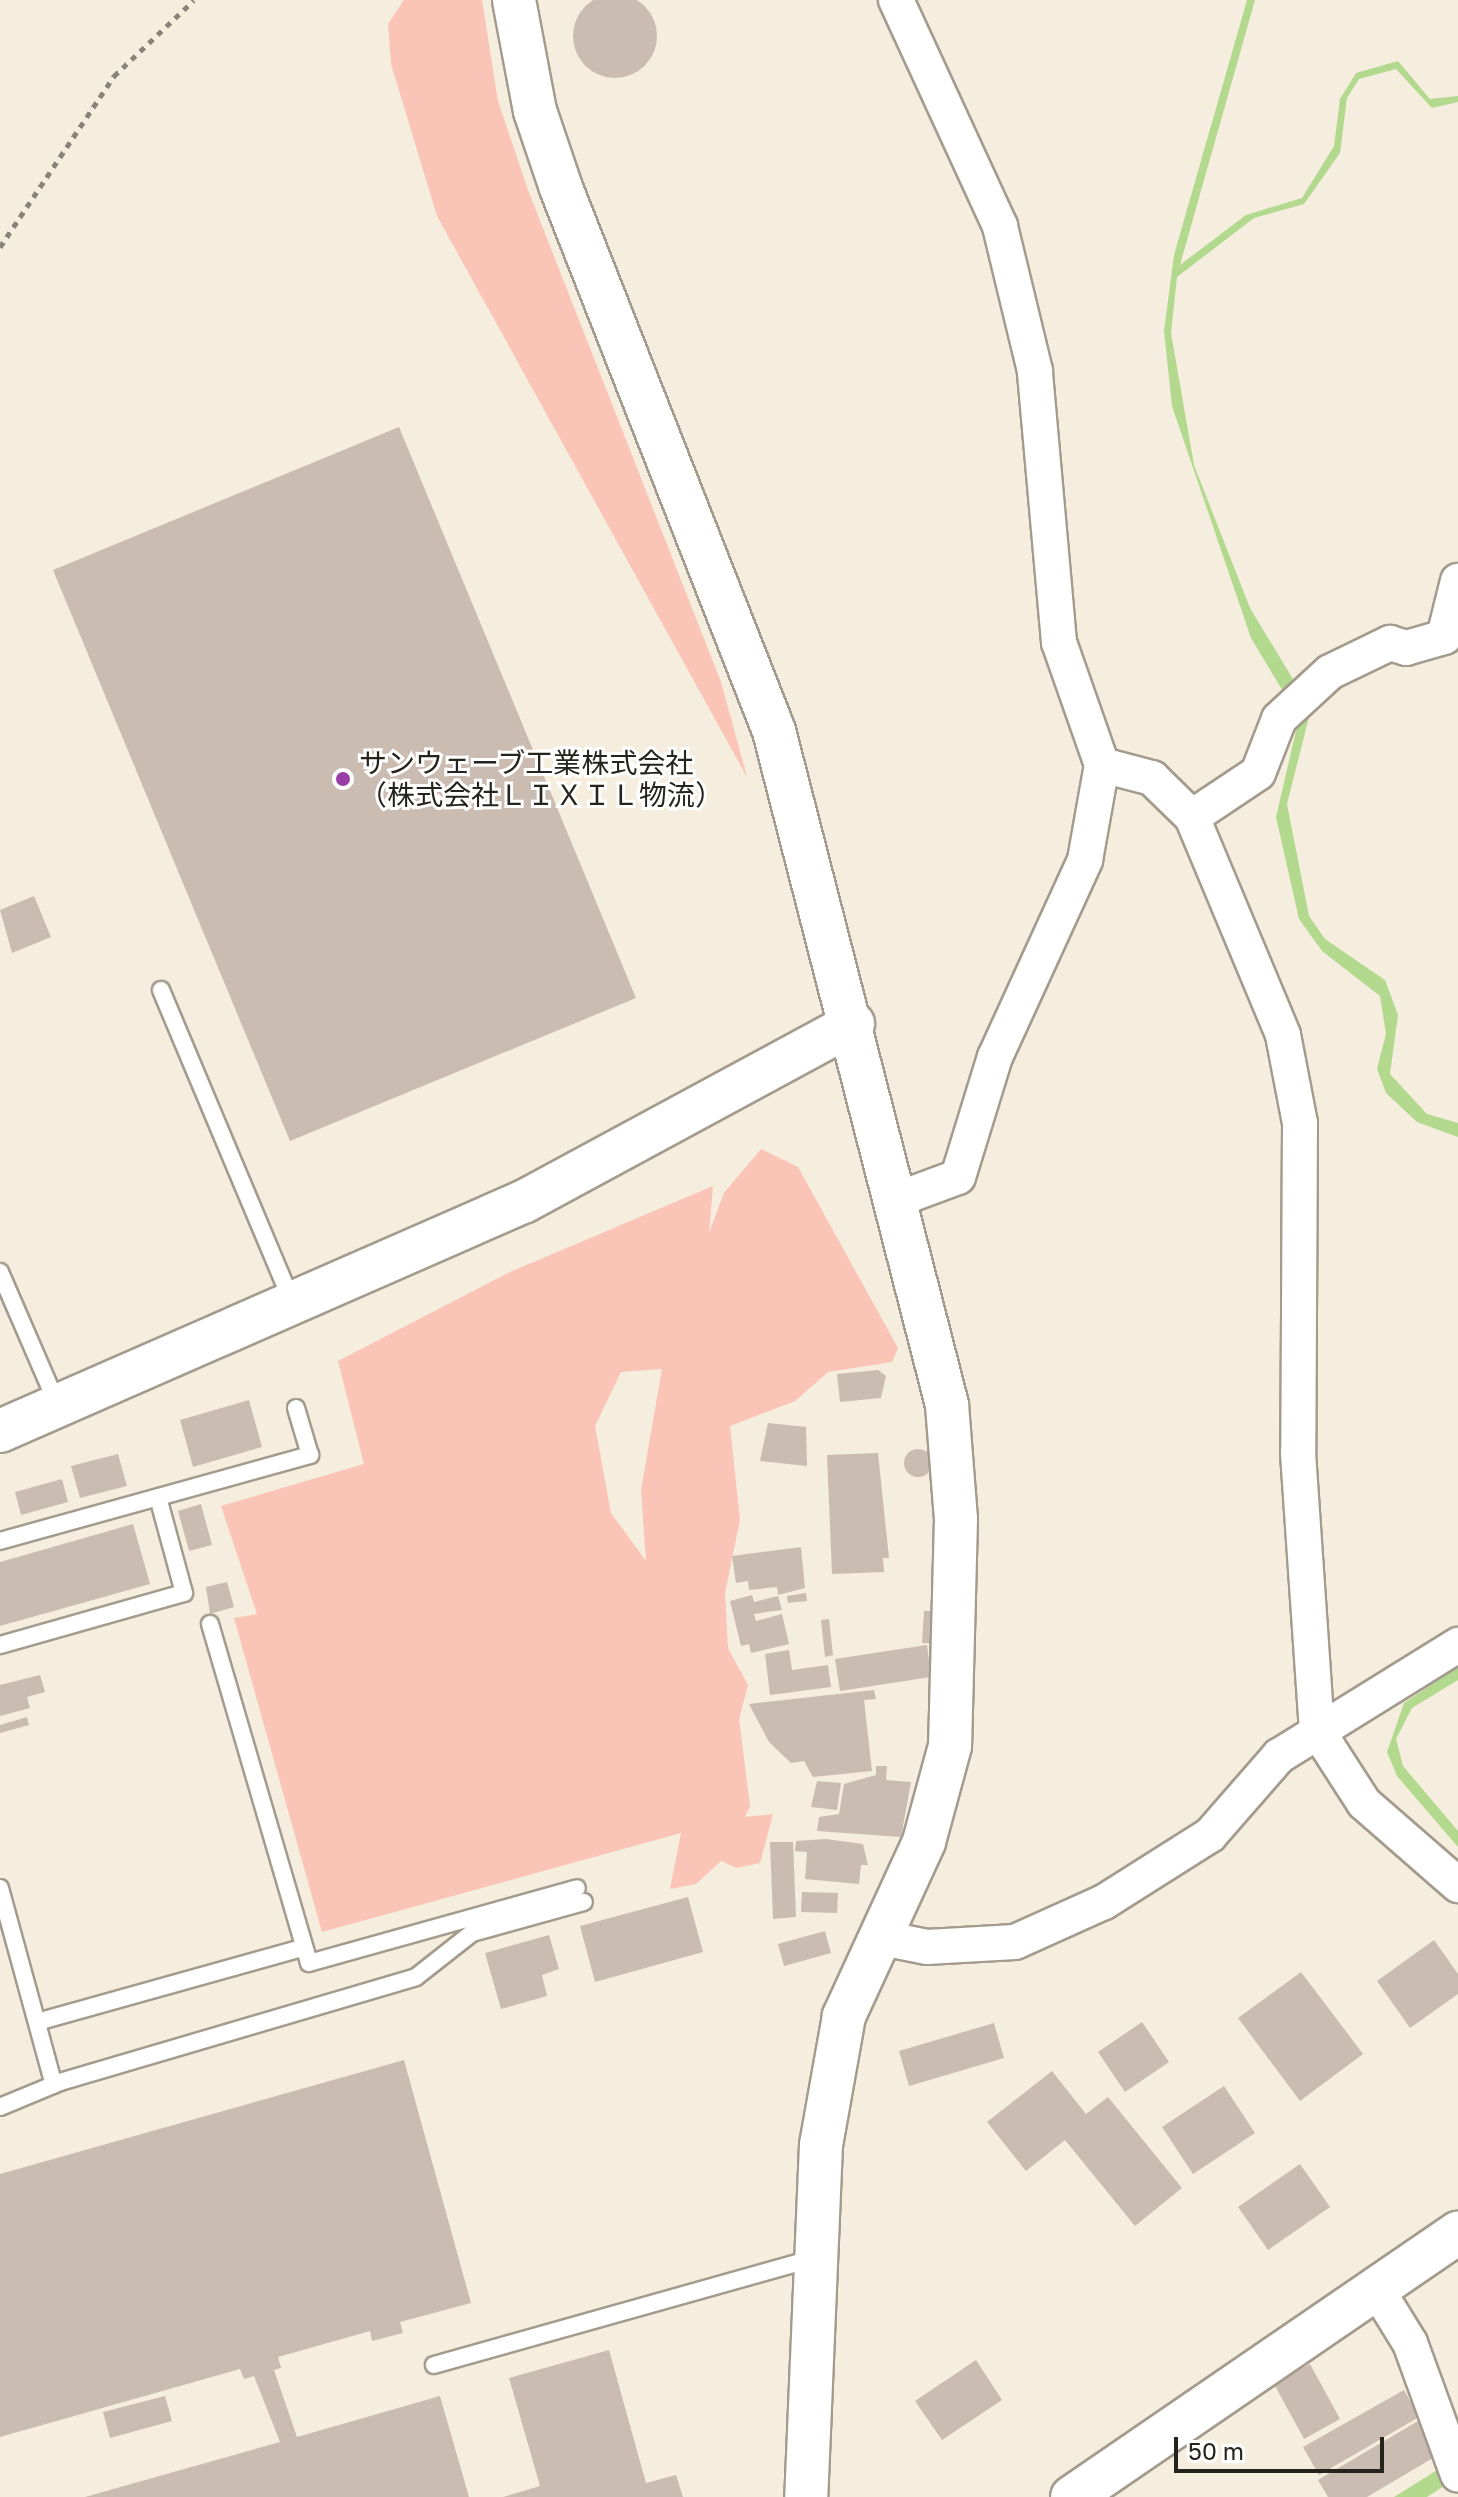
<!DOCTYPE html>
<html>
<head>
<meta charset="utf-8">
<style>
	body { margin:0 }
	#map { position:relative; width:1458px; height:2497px; overflow:hidden; background:#f5eddd; font-family:"Golos Text","Noto Sans JP",sans-serif }
	div>[style] { position:absolute }
	.green>* { inset:0; background:#fac4b6 }
	.water>* { inset:0; background:#b3d98f }
	.building>* { inset:0; background:#cbbcb1 }
	.round { border-radius:50% }
	.path>* { height:5px; margin-top:-2.5px; transform-origin:0; background:repeating-linear-gradient(90deg,#898379 0 6px,transparent 0 12px) }
	.roads { filter:drop-shadow(2px 0 #a39b8d) drop-shadow(-2px 0 #a39b8d) drop-shadow(0 2px #a39b8d) drop-shadow(0 -2px #a39b8d) }
	.service>* { height:16px; margin:-8px; padding:0 8px; transform-origin:8px; border-radius:8px; background:#fff }
	.minor>* { height:34px; margin:-17px; padding:0 17px; transform-origin:17px; border-radius:17px; background:#fff }
	.tertiary>* { height:42px; margin:-21px; padding:0 21px; transform-origin:21px; border-radius:21px; background:#fff }
	.dots>* { width:22px; height:22px; translate:-50% -50%; box-sizing:border-box; border:4px solid #fff; border-radius:50% }
	span { translate:-50% -50%; white-space:nowrap; text-align:center; line-height:1.15; -webkit-text-stroke:6px #fff; paint-order:stroke }
	.poi-label { font-size:28px; color:#26231d }
	.left { translate:0 -50%; text-align:left }
	.scale { position:absolute; left:1174px; top:2437px; width:210px; height:36px; box-sizing:border-box; border:4px solid #26231d; border-top:0; padding-left:10px; font-size:24px; line-height:28px; white-space:nowrap; color:#26231d; -webkit-text-stroke:6px #fff; paint-order:stroke }
</style>
</head>
<body>
<div id="map">
	<div class="green">
		<div style="clip-path:polygon(404px 0,482px 0,498px 101px,528px 190px,721px 682px,747px 777px,437px 216px,391px 64px,388px 24px)"></div>
		<div style="clip-path:polygon(evenodd,761px 1149px,798px 1167px,898px 1348px,892px 1362px,828px 1372px,795px 1401px,730px 1426px,740px 1520px,725px 1593px,728px 1648px,748px 1685px,739px 1719px,750px 1806px,745px 1817px,773px 1814px,760px 1863px,737px 1868px,721px 1861px,696px 1884px,670px 1889px,681px 1833px,322px 1932px,234px 1618px,257px 1614px,221px 1506px,364px 1464px,338px 1361px,510px 1272px,713px 1186px,709px 1233px,724px 1193px,761px 1149px,662px 1369px,641px 1490px,646px 1561px,611px 1513px,595px 1426px,621px 1372px,662px 1369px)"></div>
	</div>
	<div class="water">
		<div style="clip-path:polygon(1247px 0,1255px 0,1180px 265px,1246px 215px,1302px 198px,1334px 146px,1340px 99px,1356px 73px,1398px 61px,1430px 99px,1458px 96px,1458px 102px,1432px 108px,1396px 69px,1359px 79px,1347px 98px,1340px 153px,1304px 204px,1254px 218px,1177px 277px,1171px 333px,1194px 465px,1250px 608px,1311px 709px,1287px 804px,1309px 916px,1325px 939px,1385px 980px,1398px 1015px,1390px 1074px,1427px 1114px,1458px 1123px,1458px 1137px,1417px 1122px,1386px 1093px,1377px 1069px,1386px 1034px,1380px 996px,1322px 951px,1299px 919px,1276px 817px,1299px 718px,1251px 638px,1172px 406px,1164px 331px,1174px 255px)"></div>
		<div style="clip-path:polygon(1458px 1667px,1458px 1680px,1412px 1708px,1396px 1739px,1403px 1766px,1458px 1831px,1458px 1847px,1397px 1776px,1387px 1752px,1404px 1703px)"></div>
		<div style="clip-path:polygon(1458px 2457px,1458px 2477px,1427px 2497px,1394px 2497px)"></div>
	</div>
	<div class="building">
		<div class="round" style="left:573px;top:-6px;width:84px;height:84px"></div>
		<div style="clip-path:polygon(399px 427px,636px 998px,290px 1141px,53px 570px)"></div>
		<div style="clip-path:polygon(34px 896px,51px 937px,12px 953px,0 910px)"></div>
		<div style="clip-path:polygon(878px 1370px,886px 1376px,881px 1398px,840px 1402px,837px 1374px)"></div>
		<div style="clip-path:polygon(249px 1400px,262px 1447px,193px 1467px,180px 1420px)"></div>
		<div style="clip-path:polygon(768px 1423px,806px 1427px,807px 1466px,760px 1461px)"></div>
		<div class="round" style="left:904px;top:1449px;width:28px;height:28px"></div>
		<div style="clip-path:polygon(878px 1453px,889px 1558px,883px 1558px,884px 1572px,832px 1574px,827px 1455px)"></div>
		<div style="clip-path:polygon(118px 1454px,127px 1486px,80px 1498px,71px 1466px)"></div>
		<div style="clip-path:polygon(62px 1479px,68px 1502px,21px 1515px,15px 1492px)"></div>
		<div style="clip-path:polygon(201px 1504px,212px 1545px,189px 1551px,178px 1511px)"></div>
		<div style="clip-path:polygon(133px 1524px,150px 1584px,0 1626px,0 1562px)"></div>
		<div style="clip-path:polygon(801px 1547px,805px 1588px,778px 1595px,777px 1587px,749px 1590px,748px 1581px,736px 1583px,732px 1556px)"></div>
		<div style="clip-path:polygon(227px 1582px,234px 1607px,210px 1614px,206px 1587px)"></div>
		<div style="clip-path:polygon(806px 1593px,807px 1601px,788px 1603px,787px 1596px)"></div>
		<div style="clip-path:polygon(752px 1595px,754px 1602px,778px 1596px,782px 1610px,754px 1614px,756px 1621px,782px 1614px,789px 1644px,751px 1653px,749px 1644px,741px 1646px,730px 1601px)"></div>
		<div style="clip-path:polygon(924px 1611px,932px 1611px,930px 1643px,922px 1643px)"></div>
		<div style="clip-path:polygon(829px 1619px,833px 1655px,825px 1657px,821px 1620px)"></div>
		<div style="clip-path:polygon(927px 1645px,931px 1677px,840px 1691px,835px 1659px)"></div>
		<div style="clip-path:polygon(789px 1650px,792px 1670px,828px 1665px,831px 1687px,770px 1695px,765px 1654px)"></div>
		<div style="clip-path:polygon(40px 1675px,45px 1692px,27px 1697px,30px 1708px,0 1716px,0 1685px)"></div>
		<div style="clip-path:polygon(874px 1690px,876px 1699px,864px 1700px,872px 1771px,813px 1777px,804px 1761px,791px 1763px,769px 1742px,749px 1704px)"></div>
		<div style="clip-path:polygon(27px 1717px,29px 1725px,0 1733px,0 1725px)"></div>
		<div style="clip-path:polygon(876px 1766px,887px 1766px,886px 1780px,911px 1782px,901px 1837px,817px 1831px,819px 1817px,839px 1814px,844px 1784px,876px 1775px)"></div>
		<div style="clip-path:polygon(817px 1781px,841px 1783px,837px 1810px,811px 1807px)"></div>
		<div style="clip-path:polygon(826px 1839px,863px 1844px,868px 1865px,861px 1865px,859px 1884px,805px 1879px,807px 1852px,795px 1851px,796px 1841px)"></div>
		<div style="clip-path:polygon(770px 1842px,793px 1842px,796px 1917px,773px 1919px)"></div>
		<div style="clip-path:polygon(802px 1892px,838px 1893px,837px 1913px,801px 1912px)"></div>
		<div style="clip-path:polygon(688px 1897px,703px 1952px,595px 1982px,580px 1926px)"></div>
		<div style="clip-path:polygon(825px 1931px,831px 1953px,784px 1966px,778px 1944px)"></div>
		<div style="clip-path:polygon(549px 1935px,559px 1969px,542px 1975px,547px 1996px,501px 2009px,485px 1953px)"></div>
		<div style="clip-path:polygon(1434px 1940px,1458px 1974px,1458px 1994px,1410px 2028px,1377px 1981px)"></div>
		<div style="clip-path:polygon(1301px 1972px,1363px 2054px,1300px 2101px,1238px 2018px)"></div>
		<div style="clip-path:polygon(1142px 2022px,1169px 2062px,1125px 2092px,1098px 2052px)"></div>
		<div style="clip-path:polygon(994px 2023px,1004px 2058px,909px 2086px,899px 2051px)"></div>
		<div style="clip-path:polygon(404px 2060px,471px 2303px,400px 2322px,403px 2333px,372px 2341px,370px 2331px,278px 2357px,281px 2368px,274px 2370px,297px 2437px,440px 2396px,469px 2497px,85px 2497px,280px 2442px,254px 2376px,244px 2379px,240px 2369px,0 2437px,0 2174px)"></div>
		<div style="clip-path:polygon(1052px 2071px,1086px 2114px,1108px 2097px,1182px 2188px,1135px 2226px,1065px 2140px,1026px 2171px,987px 2122px)"></div>
		<div style="clip-path:polygon(1224px 2086px,1255px 2133px,1193px 2174px,1162px 2127px)"></div>
		<div style="clip-path:polygon(1300px 2164px,1330px 2207px,1268px 2250px,1238px 2207px)"></div>
		<div style="clip-path:polygon(609px 2350px,646px 2483px,676px 2475px,683px 2497px,503px 2497px,540px 2486px,509px 2378px)"></div>
		<div style="clip-path:polygon(976px 2360px,1002px 2400px,942px 2440px,915px 2401px)"></div>
		<div style="clip-path:polygon(1310px 2364px,1340px 2419px,1304px 2439px,1274px 2384px)"></div>
		<div style="clip-path:polygon(1404px 2390px,1419px 2417px,1319px 2475px,1303px 2447px)"></div>
		<div style="clip-path:polygon(165px 2396px,172px 2421px,110px 2438px,103px 2412px)"></div>
		<div style="clip-path:polygon(1418px 2421px,1438px 2455px,1367px 2497px,1328px 2497px,1318px 2480px)"></div>
	</div>
	<div class="path">
		<div style="left:0;top:247px;width:206px;rotate:-56.3deg"></div>
		<div style="left:114px;top:76px;width:110px;rotate:-43.5deg"></div>
	</div>
	<div class="roads">
		<div class="service">
			<div style="left:161px;top:990px;width:337px;rotate:67.2deg"></div>
			<div style="left:0;top:1272px;width:146px;rotate:66.6deg"></div>
			<div style="left:0;top:1541px;width:322px;rotate:-15.5deg"></div>
			<div style="left:310px;top:1455px;width:49px;rotate:-106.6deg"></div>
			<div style="left:210px;top:1624px;width:353px;rotate:73.7deg"></div>
			<div style="left:309px;top:1963px;width:278px;rotate:-15.6deg"></div>
			<div style="left:0;top:1645px;width:191px;rotate:-15.8deg"></div>
			<div style="left:184px;top:1593px;width:99px;rotate:-105.2deg"></div>
			<div style="left:0;top:1888px;width:204px;rotate:74.7deg"></div>
			<div style="left:37px;top:2022px;width:275px;rotate:-15.6deg"></div>
			<div style="left:0;top:2107px;width:65px;rotate:-22.6deg"></div>
			<div style="left:60px;top:2082px;width:371px;rotate:-16.4deg"></div>
			<div style="left:416px;top:1977px;width:71px;rotate:-38.2deg"></div>
			<div style="left:472px;top:1933px;width:116px;rotate:-15.5deg"></div>
			<div style="left:434px;top:2365px;width:395px;rotate:-15.7deg"></div>
		</div>
		<div class="minor">
			<div style="left:1102px;top:765px;width:52px;rotate:14.6deg"></div>
			<div style="left:1152px;top:778px;width:56px;rotate:44.3deg"></div>
			<div style="left:1192px;top:817px;width:236px;rotate:67.3deg"></div>
			<div style="left:1283px;top:1035px;width:90px;rotate:79.1deg"></div>
			<div style="left:1300px;top:1123px;width:330px;rotate:90.3deg"></div>
			<div style="left:1298px;top:1453px;width:278px;rotate:86.1deg"></div>
			<div style="left:1317px;top:1730px;width:87px;rotate:57.2deg"></div>
			<div style="left:1364px;top:1803px;width:125px;rotate:41.1deg"></div>
			<div style="left:1192px;top:817px;width:79px;rotate:-33.7deg"></div>
			<div style="left:1258px;top:773px;width:58px;rotate:-68.7deg"></div>
			<div style="left:1279px;top:719px;width:69px;rotate:-42.7deg"></div>
			<div style="left:1330px;top:672px;width:67px;rotate:-25.8deg"></div>
			<div style="left:1390px;top:643px;width:17px;rotate:17deg"></div>
			<div style="left:1406px;top:648px;width:40px;rotate:-16deg"></div>
			<div style="left:1444px;top:637px;width:58px;rotate:-76deg"></div>
			<div style="left:893px;top:1201px;width:69px;rotate:-20.3deg"></div>
			<div style="left:958px;top:1177px;width:126px;rotate:-72.9deg"></div>
			<div style="left:995px;top:1057px;width:217px;rotate:-65.4deg"></div>
			<div style="left:1085px;top:860px;width:97px;rotate:-79.9deg"></div>
			<div style="left:1102px;top:765px;width:130px;rotate:-109.3deg"></div>
			<div style="left:1059px;top:642px;width:272px;rotate:-95.1deg"></div>
			<div style="left:1035px;top:371px;width:149px;rotate:-103.6deg"></div>
			<div style="left:1000px;top:226px;width:249px;rotate:-114.7deg"></div>
			<div style="left:882px;top:1938px;width:46px;rotate:11.3deg"></div>
			<div style="left:927px;top:1947px;width:88px;rotate:-3.3deg"></div>
			<div style="left:1015px;top:1942px;width:98px;rotate:-24.2deg"></div>
			<div style="left:1104px;top:1902px;width:125px;rotate:-32.3deg"></div>
			<div style="left:1210px;top:1835px;width:105px;rotate:-48.9deg"></div>
			<div style="left:1279px;top:1756px;width:211px;rotate:-31.8deg"></div>
			<div style="left:1376px;top:2288px;width:65px;rotate:58.3deg"></div>
			<div style="left:1410px;top:2343px;width:140px;rotate:70deg"></div>
		</div>
		<div class="tertiary">
			<div style="left:514px;top:0;width:113px;rotate:79.3deg"></div>
			<div style="left:535px;top:111px;width:81px;rotate:71.3deg"></div>
			<div style="left:561px;top:188px;width:583px;rotate:68.58deg"></div>
			<div style="left:774px;top:731px;width:696px;rotate:75.6deg"></div>
			<div style="left:947px;top:1405px;width:114px;rotate:85.5deg"></div>
			<div style="left:956px;top:1519px;width:227px;rotate:91.5deg"></div>
			<div style="left:950px;top:1746px;width:99px;rotate:105.2deg"></div>
			<div style="left:924px;top:1842px;width:192px;rotate:114.7deg"></div>
			<div style="left:844px;top:2016px;width:131px;rotate:100.1deg"></div>
			<div style="left:821px;top:2145px;width:352px;rotate:92.4deg"></div>
			<div style="left:0;top:1431px;width:573px;rotate:-23.66deg"></div>
			<div style="left:525px;top:1201px;width:373px;rotate:-28.4deg"></div>
			<div style="left:1072px;top:2497px;width:468px;rotate:-34.4deg"></div>
		</div>
	</div>
	<div class="dots">
		<div style="left:343px;top:779px;background:#9a3da7"></div>
	</div>
	<div class="poi-label">
		<span class="left" style="left:359px;top:779px">サンウェーブ工業株式会社<br>（株式会社ＬＩＸＩＬ物流）</span>
	</div>
	<div class="scale">50 m</div>
</div>
</body>
</html>
